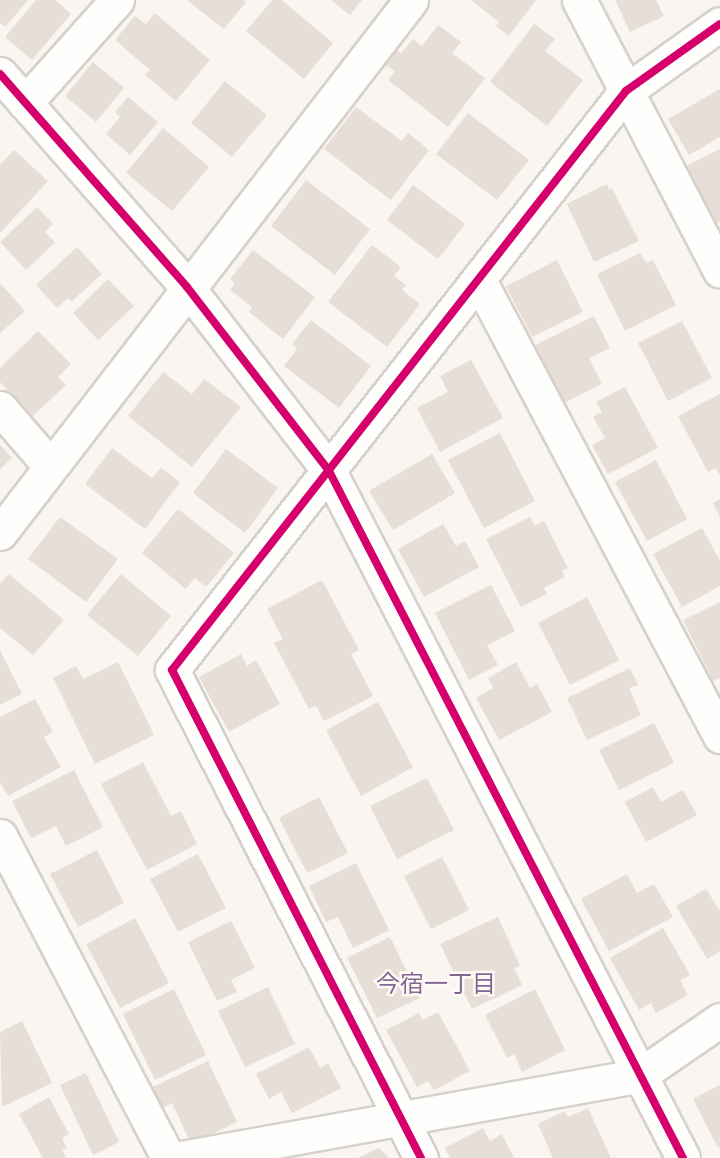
<!DOCTYPE html>
<html>
<head>
<meta charset="utf-8">
<style>
	body { margin:0 }
	#map { position:relative; width:720px; height:1158px; overflow:hidden; background:#f9f5f0; font-family:"Titillium Web","Noto Sans JP",sans-serif }
	div>[style] { position:absolute }
	.building>* { inset:0; background:#e6ded7 }
	.roads { filter:drop-shadow(2px 0 #d7d1cb) drop-shadow(-2px 0 #d7d1cb) drop-shadow(0 2px #d7d1cb) drop-shadow(0 -2px #d7d1cb) }
	.minor>* { height:33px; margin:-16.5px; padding:0 16.5px; transform-origin:16.5px; border-radius:16.5px; background:#fefefd }
	.cycleway>* { height:8px; margin:-4px; padding:0 4px; transform-origin:4px; border-radius:4px; background:#d6006c }
	span { translate:-50% -50%; white-space:nowrap; text-align:center; line-height:1.15; -webkit-text-stroke:5px #fffaf3; paint-order:stroke }
	.neighbourhood-label { font-size:24px; color:#846695 }
</style>
</head>
<body>
<div id="map">
	<div class="building">
		<div style="clip-path:polygon(0 0,28px 0,5px 27px,0 23px)"></div>
		<div style="clip-path:polygon(36px 0,55px 0,71px 14px,32px 60px,5px 37px)"></div>
		<div style="clip-path:polygon(187px 0,243px 0,246px 2px,224px 29px)"></div>
		<div style="clip-path:polygon(272px 0,282px 0,333px 43px,304px 79px,246px 31px)"></div>
		<div style="clip-path:polygon(331px 0,362px 0,350px 15px)"></div>
		<div style="clip-path:polygon(471px 0,536px 0,509px 36px,496px 26px,499px 22px)"></div>
		<div style="clip-path:polygon(615px 0,656px 0,664px 16px,630px 32px)"></div>
		<div style="clip-path:polygon(155px 13px,210px 60px,176px 101px,145px 75px,150px 70px,115px 40px,135px 16px,146px 24px)"></div>
		<div style="clip-path:polygon(534px 24px,555px 39px,545px 51px,583px 80px,547px 126px,490px 82px)"></div>
		<div style="clip-path:polygon(438px 25px,461px 42px,452px 53px,485px 78px,448px 127px,388px 80px,395px 71px,384px 64px,395px 49px,401px 53px,413px 39px,422px 46px)"></div>
		<div style="clip-path:polygon(93px 62px,124px 88px,96px 122px,65px 96px)"></div>
		<div style="clip-path:polygon(225px 81px,267px 115px,232px 157px,191px 123px)"></div>
		<div style="clip-path:polygon(720px 89px,720px 137px,689px 155px,668px 119px)"></div>
		<div style="clip-path:polygon(128px 97px,158px 122px,130px 155px,106px 134px,120px 117px,115px 112px)"></div>
		<div style="clip-path:polygon(356px 107px,402px 141px,408px 133px,429px 150px,391px 200px,324px 149px)"></div>
		<div style="clip-path:polygon(468px 113px,529px 160px,497px 200px,436px 154px)"></div>
		<div style="clip-path:polygon(163px 128px,209px 167px,172px 211px,126px 173px)"></div>
		<div style="clip-path:polygon(720px 149px,720px 222px,716px 224px,686px 166px)"></div>
		<div style="clip-path:polygon(14px 150px,48px 181px,0 233px,0 165px)"></div>
		<div style="clip-path:polygon(306px 180px,370px 229px,335px 275px,271px 226px)"></div>
		<div style="clip-path:polygon(607px 184px,609px 189px,612px 188px,639px 241px,594px 262px,567px 204px)"></div>
		<div style="clip-path:polygon(413px 185px,465px 224px,438px 259px,387px 220px)"></div>
		<div style="clip-path:polygon(37px 207px,53px 224px,45px 232px,55px 242px,26px 270px,0 242px)"></div>
		<div style="clip-path:polygon(372px 245px,401px 267px,394px 276px,406px 285px,402px 290px,420px 304px,387px 347px,328px 302px)"></div>
		<div style="clip-path:polygon(77px 247px,102px 274px,72px 301px,68px 298px,57px 308px,36px 285px)"></div>
		<div style="clip-path:polygon(253px 250px,315px 297px,283px 339px,249px 312px,252px 307px,230px 290px,235px 283px,230px 279px)"></div>
		<div style="clip-path:polygon(640px 253px,646px 263px,653px 260px,676px 305px,625px 331px,597px 274px)"></div>
		<div style="clip-path:polygon(557px 260px,583px 312px,532px 337px,506px 286px)"></div>
		<div style="clip-path:polygon(108px 279px,134px 306px,98px 340px,73px 313px)"></div>
		<div style="clip-path:polygon(0 283px,25px 311px,0 333px)"></div>
		<div style="clip-path:polygon(594px 316px,610px 348px,589px 358px,602px 384px,562px 404px,533px 346px)"></div>
		<div style="clip-path:polygon(311px 320px,371px 366px,339px 408px,284px 366px,297px 349px,292px 344px)"></div>
		<div style="clip-path:polygon(682px 321px,712px 378px,668px 401px,638px 343px)"></div>
		<div style="clip-path:polygon(38px 331px,71px 364px,58px 377px,66px 385px,33px 416px,0 382px,0 368px)"></div>
		<div style="clip-path:polygon(471px 360px,503px 418px,440px 452px,417px 408px,448px 392px,440px 376px)"></div>
		<div style="clip-path:polygon(163px 372px,192px 394px,204px 379px,241px 407px,192px 467px,128px 416px)"></div>
		<div style="clip-path:polygon(625px 387px,658px 448px,608px 474px,592px 445px,605px 438px,593px 417px,602px 412px,596px 402px)"></div>
		<div style="clip-path:polygon(720px 394px,720px 475px,716px 468px,708px 472px,678px 416px)"></div>
		<div style="clip-path:polygon(500px 433px,535px 501px,484px 528px,448px 460px)"></div>
		<div style="clip-path:polygon(0 445px,12px 458px,0 469px)"></div>
		<div style="clip-path:polygon(112px 448px,152px 478px,161px 468px,180px 482px,145px 529px,85px 484px)"></div>
		<div style="clip-path:polygon(226px 449px,278px 488px,245px 533px,193px 493px)"></div>
		<div style="clip-path:polygon(432px 454px,455px 493px,393px 530px,369px 491px)"></div>
		<div style="clip-path:polygon(656px 460px,687px 519px,647px 541px,615px 482px)"></div>
		<div style="clip-path:polygon(720px 499px,720px 517px,713px 503px)"></div>
		<div style="clip-path:polygon(178px 509px,234px 553px,206px 587px,195px 578px,186px 589px,142px 553px)"></div>
		<div style="clip-path:polygon(60px 517px,118px 559px,86px 602px,28px 559px)"></div>
		<div style="clip-path:polygon(530px 517px,535px 526px,544px 521px,568px 568px,562px 571px,565px 577px,544px 588px,547px 594px,521px 607px,486px 539px)"></div>
		<div style="clip-path:polygon(443px 524px,456px 546px,465px 541px,479px 567px,424px 597px,398px 549px)"></div>
		<div style="clip-path:polygon(702px 528px,720px 561px,720px 586px,682px 607px,653px 554px)"></div>
		<div style="clip-path:polygon(9px 574px,64px 620px,33px 655px,0 628px,0 584px)"></div>
		<div style="clip-path:polygon(121px 574px,171px 616px,138px 656px,87px 615px)"></div>
		<div style="clip-path:polygon(322px 580px,359px 650px,351px 654px,373px 696px,324px 721px,316px 706px,309px 709px,274px 643px,283px 639px,267px 609px)"></div>
		<div style="clip-path:polygon(491px 585px,515px 631px,487px 645px,498px 665px,469px 680px,435px 613px)"></div>
		<div style="clip-path:polygon(587px 597px,619px 660px,570px 685px,538px 623px)"></div>
		<div style="clip-path:polygon(720px 602px,720px 678px,713px 681px,683px 620px)"></div>
		<div style="clip-path:polygon(0 650px,22px 694px,0 705px)"></div>
		<div style="clip-path:polygon(241px 654px,247px 666px,256px 660px,280px 704px,229px 732px,199px 677px)"></div>
		<div style="clip-path:polygon(118px 662px,154px 735px,95px 764px,53px 678px,76px 666px,83px 679px)"></div>
		<div style="clip-path:polygon(516px 662px,530px 688px,537px 684px,552px 712px,499px 740px,476px 698px,493px 688px,488px 678px)"></div>
		<div style="clip-path:polygon(630px 668px,638px 685px,629px 688px,641px 715px,587px 740px,567px 698px)"></div>
		<div style="clip-path:polygon(35px 699px,53px 732px,44px 737px,61px 767px,8px 796px,0 782px,0 717px)"></div>
		<div style="clip-path:polygon(378px 702px,413px 767px,361px 796px,326px 730px)"></div>
		<div style="clip-path:polygon(654px 723px,674px 763px,619px 790px,599px 750px)"></div>
		<div style="clip-path:polygon(143px 762px,171px 816px,181px 811px,197px 844px,147px 870px,101px 784px)"></div>
		<div style="clip-path:polygon(74px 770px,103px 827px,66px 846px,56px 826px,31px 838px,12px 801px)"></div>
		<div style="clip-path:polygon(427px 778px,454px 830px,397px 859px,370px 806px)"></div>
		<div style="clip-path:polygon(653px 787px,661px 802px,683px 790px,697px 815px,646px 842px,625px 802px)"></div>
		<div style="clip-path:polygon(319px 797px,348px 853px,307px 873px,279px 818px)"></div>
		<div style="clip-path:polygon(97px 850px,124px 903px,78px 927px,50px 874px)"></div>
		<div style="clip-path:polygon(198px 854px,226px 908px,178px 932px,150px 879px)"></div>
		<div style="clip-path:polygon(442px 857px,469px 910px,431px 929px,404px 876px)"></div>
		<div style="clip-path:polygon(356px 863px,389px 930px,353px 948px,338px 917px,326px 922px,309px 886px)"></div>
		<div style="clip-path:polygon(627px 874px,637px 893px,654px 884px,673px 917px,609px 951px,581px 899px)"></div>
		<div style="clip-path:polygon(706px 889px,720px 911px,720px 951px,707px 959px,676px 906px)"></div>
		<div style="clip-path:polygon(498px 917px,520px 966px,514px 968px,522px 985px,472px 1009px,440px 944px)"></div>
		<div style="clip-path:polygon(135px 918px,169px 983px,120px 1008px,86px 944px)"></div>
		<div style="clip-path:polygon(231px 921px,255px 968px,231px 980px,237px 992px,217px 1001px,188px 942px)"></div>
		<div style="clip-path:polygon(663px 928px,690px 975px,680px 980px,688px 995px,656px 1013px,651px 1003px,639px 1010px,610px 958px)"></div>
		<div style="clip-path:polygon(390px 937px,420px 998px,377px 1018px,347px 958px)"></div>
		<div style="clip-path:polygon(268px 987px,295px 1044px,245px 1067px,218px 1011px)"></div>
		<div style="clip-path:polygon(174px 989px,206px 1055px,155px 1080px,123px 1014px)"></div>
		<div style="clip-path:polygon(535px 989px,565px 1050px,522px 1072px,514px 1054px,507px 1058px,485px 1015px)"></div>
		<div style="clip-path:polygon(438px 1012px,470px 1071px,434px 1090px,428px 1081px,417px 1087px,386px 1030px,419px 1013px,423px 1020px)"></div>
		<div style="clip-path:polygon(22px 1021px,52px 1083px,2px 1107px,0 1032px)"></div>
		<div style="clip-path:polygon(309px 1047px,320px 1068px,328px 1063px,341px 1088px,292px 1113px,281px 1092px,269px 1099px,256px 1074px)"></div>
		<div style="clip-path:polygon(208px 1061px,237px 1122px,191px 1144px,172px 1103px,161px 1109px,151px 1088px)"></div>
		<div style="clip-path:polygon(86px 1073px,119px 1142px,93px 1155px,60px 1085px)"></div>
		<div style="clip-path:polygon(720px 1085px,720px 1147px,718px 1148px,693px 1099px)"></div>
		<div style="clip-path:polygon(49px 1097px,69px 1134px,62px 1138px,67px 1148px,62px 1150px,66px 1158px,43px 1158px,19px 1114px)"></div>
		<div style="clip-path:polygon(588px 1108px,611px 1158px,553px 1158px,538px 1124px,565px 1111px,568px 1117px)"></div>
		<div style="clip-path:polygon(483px 1128px,490px 1141px,502px 1134px,514px 1158px,450px 1158px,445px 1148px)"></div>
		<div style="clip-path:polygon(379px 1148px,389px 1158px,358px 1158px)"></div>
	</div>
	<div class="roads">
		<div class="minor">
			<div style="left:579px;top:0;width:305px;rotate:62.5deg"></div>
			<div style="left:0;top:74px;width:283px;rotate:48.7deg"></div>
			<div style="left:187px;top:287px;width:232px;rotate:52.3deg"></div>
			<div style="left:329px;top:471px;width:773px;rotate:62.74deg"></div>
			<div style="left:25px;top:103px;width:138px;rotate:-48.2deg"></div>
			<div style="left:479px;top:280px;width:516px;rotate:62.14deg"></div>
			<div style="left:0;top:408px;width:77px;rotate:49.2deg"></div>
			<div style="left:0;top:533px;width:673px;rotate:-52.36deg"></div>
			<div style="left:0;top:836px;width:363px;rotate:62.4deg"></div>
			<div style="left:181px;top:1158px;width:466px;rotate:-10.2deg"></div>
			<div style="left:640px;top:1075px;width:97px;rotate:-34.5deg"></div>
			<div style="left:421px;top:1158px;width:548px;rotate:-117.03deg"></div>
			<div style="left:172px;top:670px;width:736px;rotate:-51.9deg"></div>
			<div style="left:626px;top:91px;width:115px;rotate:-35.5deg"></div>
		</div>
	</div>
	<div class="cycleway">
		<div style="left:0;top:74px;width:283px;rotate:48.7deg"></div>
		<div style="left:187px;top:287px;width:232px;rotate:52.3deg"></div>
		<div style="left:329px;top:471px;width:773px;rotate:62.74deg"></div>
		<div style="left:421px;top:1158px;width:548px;rotate:-117.03deg"></div>
		<div style="left:172px;top:670px;width:736px;rotate:-51.9deg"></div>
		<div style="left:626px;top:91px;width:115px;rotate:-35.5deg"></div>
	</div>
	<div class="neighbourhood-label">
		<span style="left:436px;top:984px">今宿一丁目</span>
	</div>
</div>
</body>
</html>
